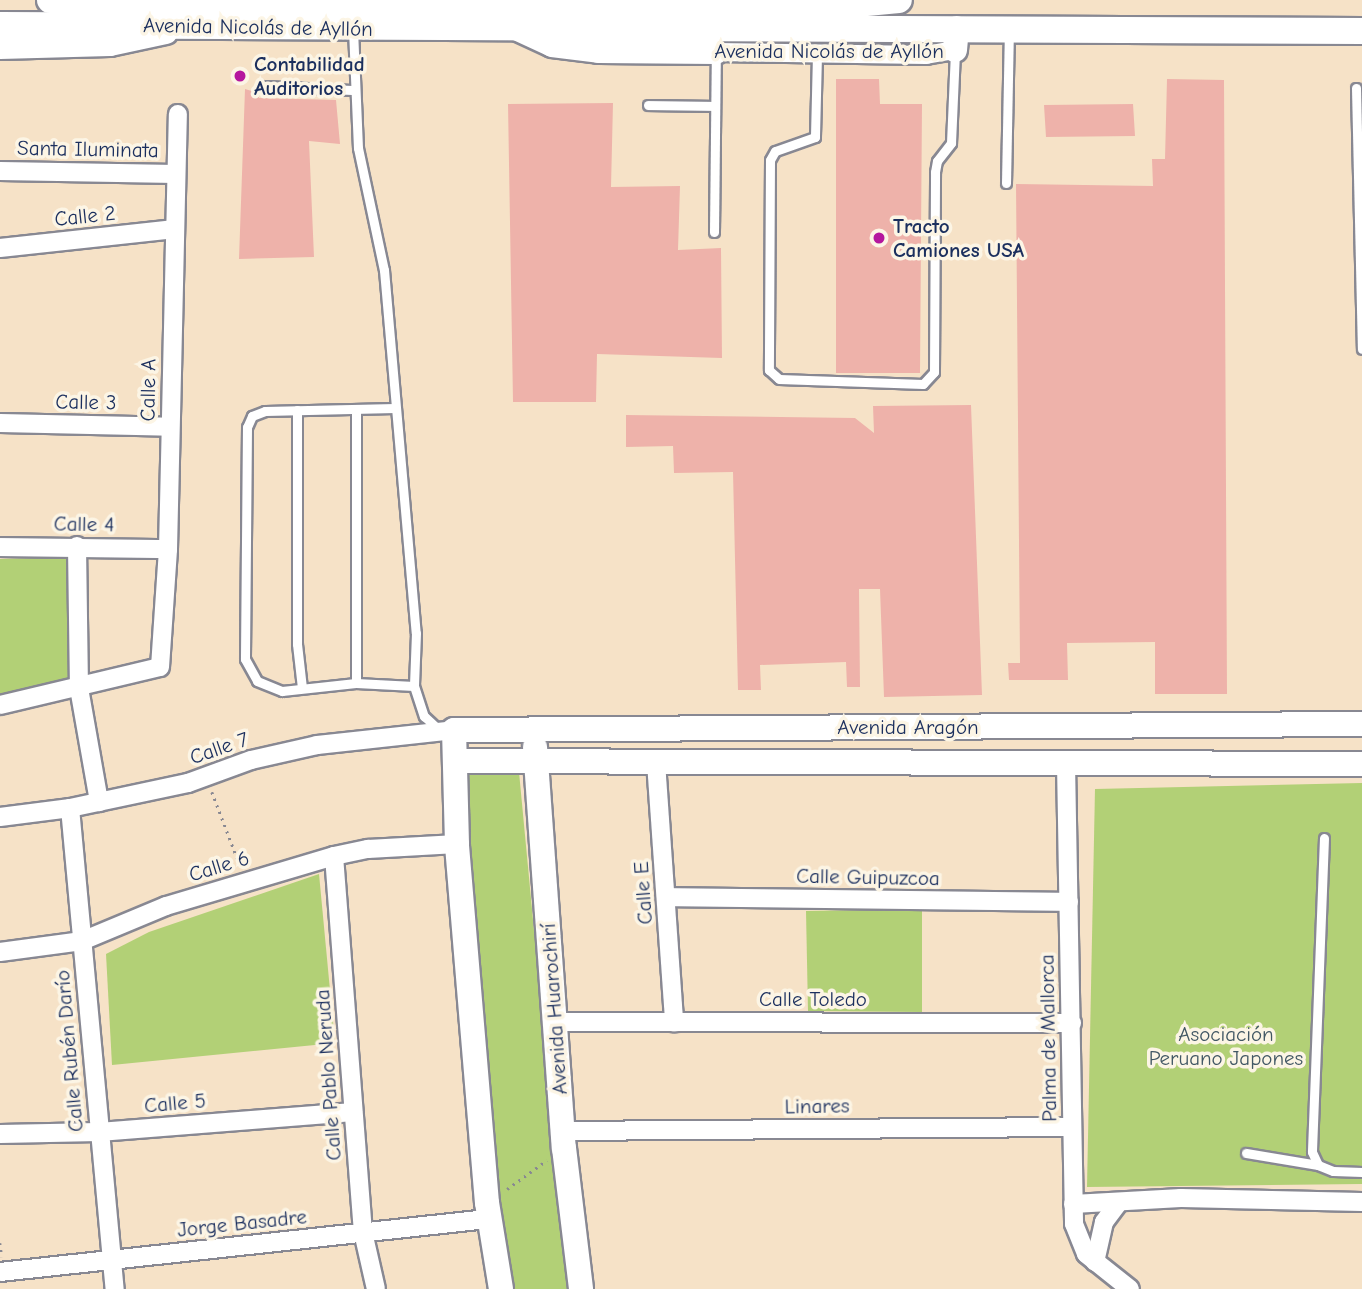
<!DOCTYPE html>
<html>
<head>
<meta charset="utf-8">
<style>
	body { margin:0 }
	#map { position:relative; width:1362px; height:1289px; overflow:hidden; background:#f6e2c7; font-family:"Comic Neue",sans-serif }
	div>[style] { position:absolute }
	.green>* { inset:0; background:#b2d076 }
	.building>* { inset:0; background:#eeb2aa }
	.path>* { height:2.5px; margin-top:-1.25px; transform-origin:0; background:repeating-linear-gradient(90deg,#888892 0 2px,transparent 0 7px) }
	.roads { filter:drop-shadow(2px 0 #888892) drop-shadow(-2px 0 #888892) drop-shadow(0 2px #888892) drop-shadow(0 -2px #888892) }
	.lane>* { height:9px; margin:-4.5px; padding:0 4.5px; transform-origin:4.5px; border-radius:4.5px; background:#fff }
	.street>* { height:18px; margin:-9px; padding:0 9px; transform-origin:9px; border-radius:9px; background:#fff }
	.secondary>* { height:24px; margin:-12px; padding:0 12px; transform-origin:12px; border-radius:12px; background:#fff }
	.primary>* { height:26px; margin:-13px; padding:0 13px; transform-origin:13px; border-radius:13px; background:#fff }
	.dots>* { width:19px; height:19px; translate:-50% -50%; box-sizing:border-box; border:4px solid #fcf5e5; border-radius:50% }
	span { translate:-50% -50%; white-space:nowrap; text-align:center; line-height:1.15; -webkit-text-stroke:7px #fcf5e5; paint-order:stroke }
	.street-label { font-size:21px; color:#1b2f5e }
	.poi-label { font-size:21px; color:#1b2f5e; font-weight:700 }
	.left { translate:0 -50%; text-align:left }
	.park-label { font-size:21px; color:#415764 }
</style>
</head>
<body>
<div id="map">
	<div class="green">
		<div style="clip-path:polygon(68px 557px,73px 559px,74px 683px,0 696px,0 559px)"></div>
		<div style="clip-path:polygon(467px 766px,519px 772px,568px 1289px,510px 1289px,498px 1215px,463px 847px)"></div>
		<div style="clip-path:polygon(1362px 783px,1362px 1184px,1087px 1187px,1095px 789px)"></div>
		<div style="clip-path:polygon(319px 874px,335px 1043px,112px 1065px,106px 954px,149px 932px)"></div>
		<div style="clip-path:polygon(922px 909px,922px 1012px,808px 1011px,806px 911px)"></div>
	</div>
	<div class="building">
		<div style="clip-path:polygon(836px 79px,879px 79px,880px 104px,922px 104px,920px 373px,836px 373px)"></div>
		<div style="clip-path:polygon(1167px 79px,1224px 80px,1227px 694px,1155px 694px,1155px 642px,1067px 643px,1068px 680px,1009px 680px,1008px 663px,1020px 663px,1016px 184px,1153px 186px,1152px 159px,1165px 159px)"></div>
		<div style="clip-path:polygon(245px 89px,259px 93px,259px 98px,336px 100px,340px 144px,309px 141px,314px 257px,239px 259px)"></div>
		<div style="clip-path:polygon(613px 103px,611px 187px,680px 186px,678px 250px,721px 248px,722px 358px,597px 354px,596px 402px,513px 402px,508px 104px)"></div>
		<div style="clip-path:polygon(1133px 104px,1135px 136px,1046px 137px,1044px 105px)"></div>
		<div style="clip-path:polygon(971px 405px,982px 695px,884px 697px,880px 589px,859px 589px,860px 687px,847px 687px,846px 662px,760px 665px,761px 690px,738px 690px,733px 472px,674px 473px,673px 446px,626px 447px,626px 415px,855px 418px,874px 433px,873px 406px)"></div>
	</div>
	<div class="path">
		<div style="left:212px;top:792px;width:81px;rotate:69.1deg"></div>
		<div style="left:507px;top:1189px;width:49px;rotate:-35.9deg"></div>
		<div style="left:0;top:1243px;width:14px;rotate:82deg"></div>
	</div>
	<div class="roads">
		<div class="lane">
			<div style="left:353px;top:29px;width:119px;rotate:87.6deg"></div>
			<div style="left:358px;top:148px;width:125px;rotate:78deg"></div>
			<div style="left:384px;top:270px;width:364px;rotate:85deg"></div>
			<div style="left:416px;top:633px;width:53px;rotate:92.2deg"></div>
			<div style="left:414px;top:686px;width:32px;rotate:72deg"></div>
			<div style="left:424px;top:716px;width:21px;rotate:43deg"></div>
			<div style="left:817px;top:54px;width:83px;rotate:91.4deg"></div>
			<div style="left:815px;top:137px;width:42px;rotate:160.7deg"></div>
			<div style="left:775px;top:151px;width:10px;rotate:119deg"></div>
			<div style="left:770px;top:160px;width:210px;rotate:90.3deg"></div>
			<div style="left:769px;top:370px;width:13px;rotate:42deg"></div>
			<div style="left:779px;top:379px;width:144px;rotate:2deg"></div>
			<div style="left:923px;top:384px;width:16px;rotate:-47deg"></div>
			<div style="left:934px;top:372px;width:200px;rotate:-89.7deg"></div>
			<div style="left:935px;top:172px;width:11px;rotate:-80deg"></div>
			<div style="left:937px;top:161px;width:23px;rotate:-52deg"></div>
			<div style="left:951px;top:143px;width:93px;rotate:-87.5deg"></div>
			<div style="left:262px;top:86px;width:91px;rotate:2.5deg"></div>
			<div style="left:1356px;top:88px;width:261px;rotate:88.7deg"></div>
			<div style="left:648px;top:105px;width:67px;rotate:0.9deg"></div>
			<div style="left:1006px;top:183px;width:152px;rotate:-88.9deg"></div>
			<div style="left:714px;top:232px;width:177px;rotate:-89.4deg"></div>
			<div style="left:395px;top:408px;width:130px;rotate:178.7deg"></div>
			<div style="left:265px;top:411px;width:14px;rotate:159deg"></div>
			<div style="left:252px;top:416px;width:12px;rotate:114deg"></div>
			<div style="left:247px;top:427px;width:232px;rotate:90.5deg"></div>
			<div style="left:245px;top:659px;width:25px;rotate:61deg"></div>
			<div style="left:257px;top:681px;width:27px;rotate:22deg"></div>
			<div style="left:282px;top:691px;width:74px;rotate:-6.2deg"></div>
			<div style="left:356px;top:683px;width:58px;rotate:3deg"></div>
			<div style="left:356px;top:409px;width:274px;rotate:90deg"></div>
			<div style="left:297px;top:410px;width:234px;rotate:90deg"></div>
			<div style="left:297px;top:644px;width:44px;rotate:83.5deg"></div>
			<div style="left:1324px;top:838px;width:314px;rotate:92.2deg"></div>
			<div style="left:1312px;top:1152px;width:14px;rotate:65deg"></div>
			<div style="left:1318px;top:1165px;width:16px;rotate:22deg"></div>
			<div style="left:1333px;top:1171px;width:29px;rotate:2deg"></div>
			<div style="left:1246px;top:1153px;width:73px;rotate:9.5deg"></div>
		</div>
		<div class="street">
			<div style="left:716px;top:52px;width:210px;rotate:0.8deg"></div>
			<div style="left:926px;top:55px;width:29px;rotate:-10deg"></div>
			<div style="left:0;top:171px;width:176px;rotate:1deg"></div>
			<div style="left:0;top:248px;width:176px;rotate:-6.2deg"></div>
			<div style="left:0;top:423px;width:170px;rotate:1.3deg"></div>
			<div style="left:77px;top:546px;width:142px;rotate:89.2deg"></div>
			<div style="left:79px;top:688px;width:116px;rotate:80deg"></div>
			<div style="left:0;top:547px;width:168px;rotate:0.7deg"></div>
			<div style="left:0;top:705px;width:164px;rotate:-13.4deg"></div>
			<div style="left:160px;top:667px;width:118px;rotate:-86.1deg"></div>
			<div style="left:168px;top:549px;width:435px;rotate:-88.7deg"></div>
			<div style="left:656px;top:762px;width:261px;rotate:86deg"></div>
			<div style="left:1066px;top:763px;width:461px;rotate:89deg"></div>
			<div style="left:1074px;top:1224px;width:32px;rotate:68deg"></div>
			<div style="left:1086px;top:1254px;width:56px;rotate:38.5deg"></div>
			<div style="left:70px;top:808px;width:483px;rotate:84.7deg"></div>
			<div style="left:0;top:817px;width:71px;rotate:-7.3deg"></div>
			<div style="left:70px;top:808px;width:121px;rotate:-12deg"></div>
			<div style="left:188px;top:783px;width:67px;rotate:-20.1deg"></div>
			<div style="left:251px;top:760px;width:68px;rotate:-12.8deg"></div>
			<div style="left:317px;top:745px;width:138px;rotate:-6.2deg"></div>
			<div style="left:334px;top:856px;width:377px;rotate:85.6deg"></div>
			<div style="left:363px;top:1232px;width:58px;rotate:77.2deg"></div>
			<div style="left:666px;top:897px;width:403px;rotate:0.7deg"></div>
			<div style="left:0;top:952px;width:83px;rotate:-7.6deg"></div>
			<div style="left:82px;top:941px;width:91px;rotate:-22.6deg"></div>
			<div style="left:166px;top:906px;width:175px;rotate:-16.6deg"></div>
			<div style="left:334px;top:856px;width:35px;rotate:-12deg"></div>
			<div style="left:368px;top:849px;width:89px;rotate:-3.2deg"></div>
			<div style="left:555px;top:1022px;width:517px;rotate:0.11deg"></div>
			<div style="left:563px;top:1131px;width:509px;rotate:-0.45deg"></div>
			<div style="left:0;top:1134px;width:99px;rotate:-1.2deg"></div>
			<div style="left:99px;top:1132px;width:255px;rotate:-4.5deg"></div>
			<div style="left:1073px;top:1204px;width:108px;rotate:-3.2deg"></div>
			<div style="left:1181px;top:1198px;width:181px;rotate:1.3deg"></div>
			<div style="left:1095px;top:1262px;width:41px;rotate:-77.3deg"></div>
			<div style="left:1104px;top:1222px;width:25px;rotate:-53deg"></div>
			<div style="left:0;top:1272px;width:492px;rotate:-6.2deg"></div>
		</div>
		<div class="secondary">
			<div style="left:516px;top:28px;width:40px;rotate:25deg"></div>
			<div style="left:552px;top:45px;width:47px;rotate:7.3deg"></div>
			<div style="left:599px;top:51px;width:117px;rotate:0.5deg"></div>
			<div style="left:0;top:47px;width:110px;rotate:-1.6deg"></div>
			<div style="left:110px;top:44px;width:57px;rotate:-12.1deg"></div>
			<div style="left:955px;top:50px;width:22px;rotate:-85deg"></div>
			<div style="left:535px;top:747px;width:402px;rotate:85.9deg"></div>
			<div style="left:564px;top:1148px;width:142px;rotate:83.1deg"></div>
			<div style="left:455px;top:761px;width:907px;rotate:0.19deg"></div>
			<div style="left:501px;top:1289px;width:87px;rotate:-99.2deg"></div>
			<div style="left:487px;top:1203px;width:360px;rotate:-94.8deg"></div>
			<div style="left:457px;top:844px;width:114px;rotate:-91.5deg"></div>
			<div style="left:454px;top:730px;width:908px;rotate:-0.38deg"></div>
		</div>
		<div class="primary">
			<div style="left:50px;top:0;width:806px;rotate:0.28deg"></div>
			<div style="left:856px;top:4px;width:43px;rotate:-5.3deg"></div>
			<div style="left:0;top:25px;width:1362px;rotate:0.25deg"></div>
		</div>
	</div>
	<div class="dots">
		<div style="left:240px;top:76px;background:#b5179e"></div>
		<div style="left:879px;top:238px;background:#b5179e"></div>
	</div>
	<div class="street-label">
		<span style="left:258px;top:27px;rotate:1deg">Avenida Nicolás de Ayllón</span>
		<span style="left:829px;top:51px">Avenida Nicolás de Ayllón</span>
		<span style="left:88px;top:149px;rotate:1deg">Santa Iluminata</span>
		<span style="left:85px;top:216px;rotate:-6deg">Calle 2</span>
		<span style="left:148px;top:390px;rotate:-89deg">Calle A</span>
		<span style="left:86px;top:402px;rotate:1deg">Calle 3</span>
		<span style="left:84px;top:524px;rotate:1deg">Calle 4</span>
		<span style="left:908px;top:727px">Avenida Aragón</span>
		<span style="left:219px;top:748px;rotate:-19deg">Calle 7</span>
		<span style="left:219px;top:866px;rotate:-17deg">Calle 6</span>
		<span style="left:868px;top:877px;rotate:1deg">Calle Guipuzcoa</span>
		<span style="left:643px;top:893px;rotate:-94deg">Calle E</span>
		<span style="left:813px;top:999px">Calle Toledo</span>
		<span style="left:554px;top:1009px;rotate:-94deg">Avenida Huarochirí</span>
		<span style="left:1048px;top:1038px;rotate:-91deg">Palma de Mallorca</span>
		<span style="left:69px;top:1051px;rotate:-95deg">Calle Rubén Darío</span>
		<span style="left:328px;top:1075px;rotate:-94deg">Calle Pablo Neruda</span>
		<span style="left:175px;top:1103px;rotate:-5deg">Calle 5</span>
		<span style="left:817px;top:1106px;rotate:-1deg">Linares</span>
		<span style="left:242px;top:1223px;rotate:-6deg">Jorge Basadre</span>
	</div>
	<div class="poi-label">
		<span class="left" style="left:254px;top:76px">Contabilidad<br>Auditorios</span>
		<span class="left" style="left:893px;top:238px">Tracto<br>Camiones USA</span>
	</div>
	<div class="park-label">
		<span style="left:1226px;top:1046px">Asociación<br>Peruano Japones</span>
	</div>
</div>
</body>
</html>
